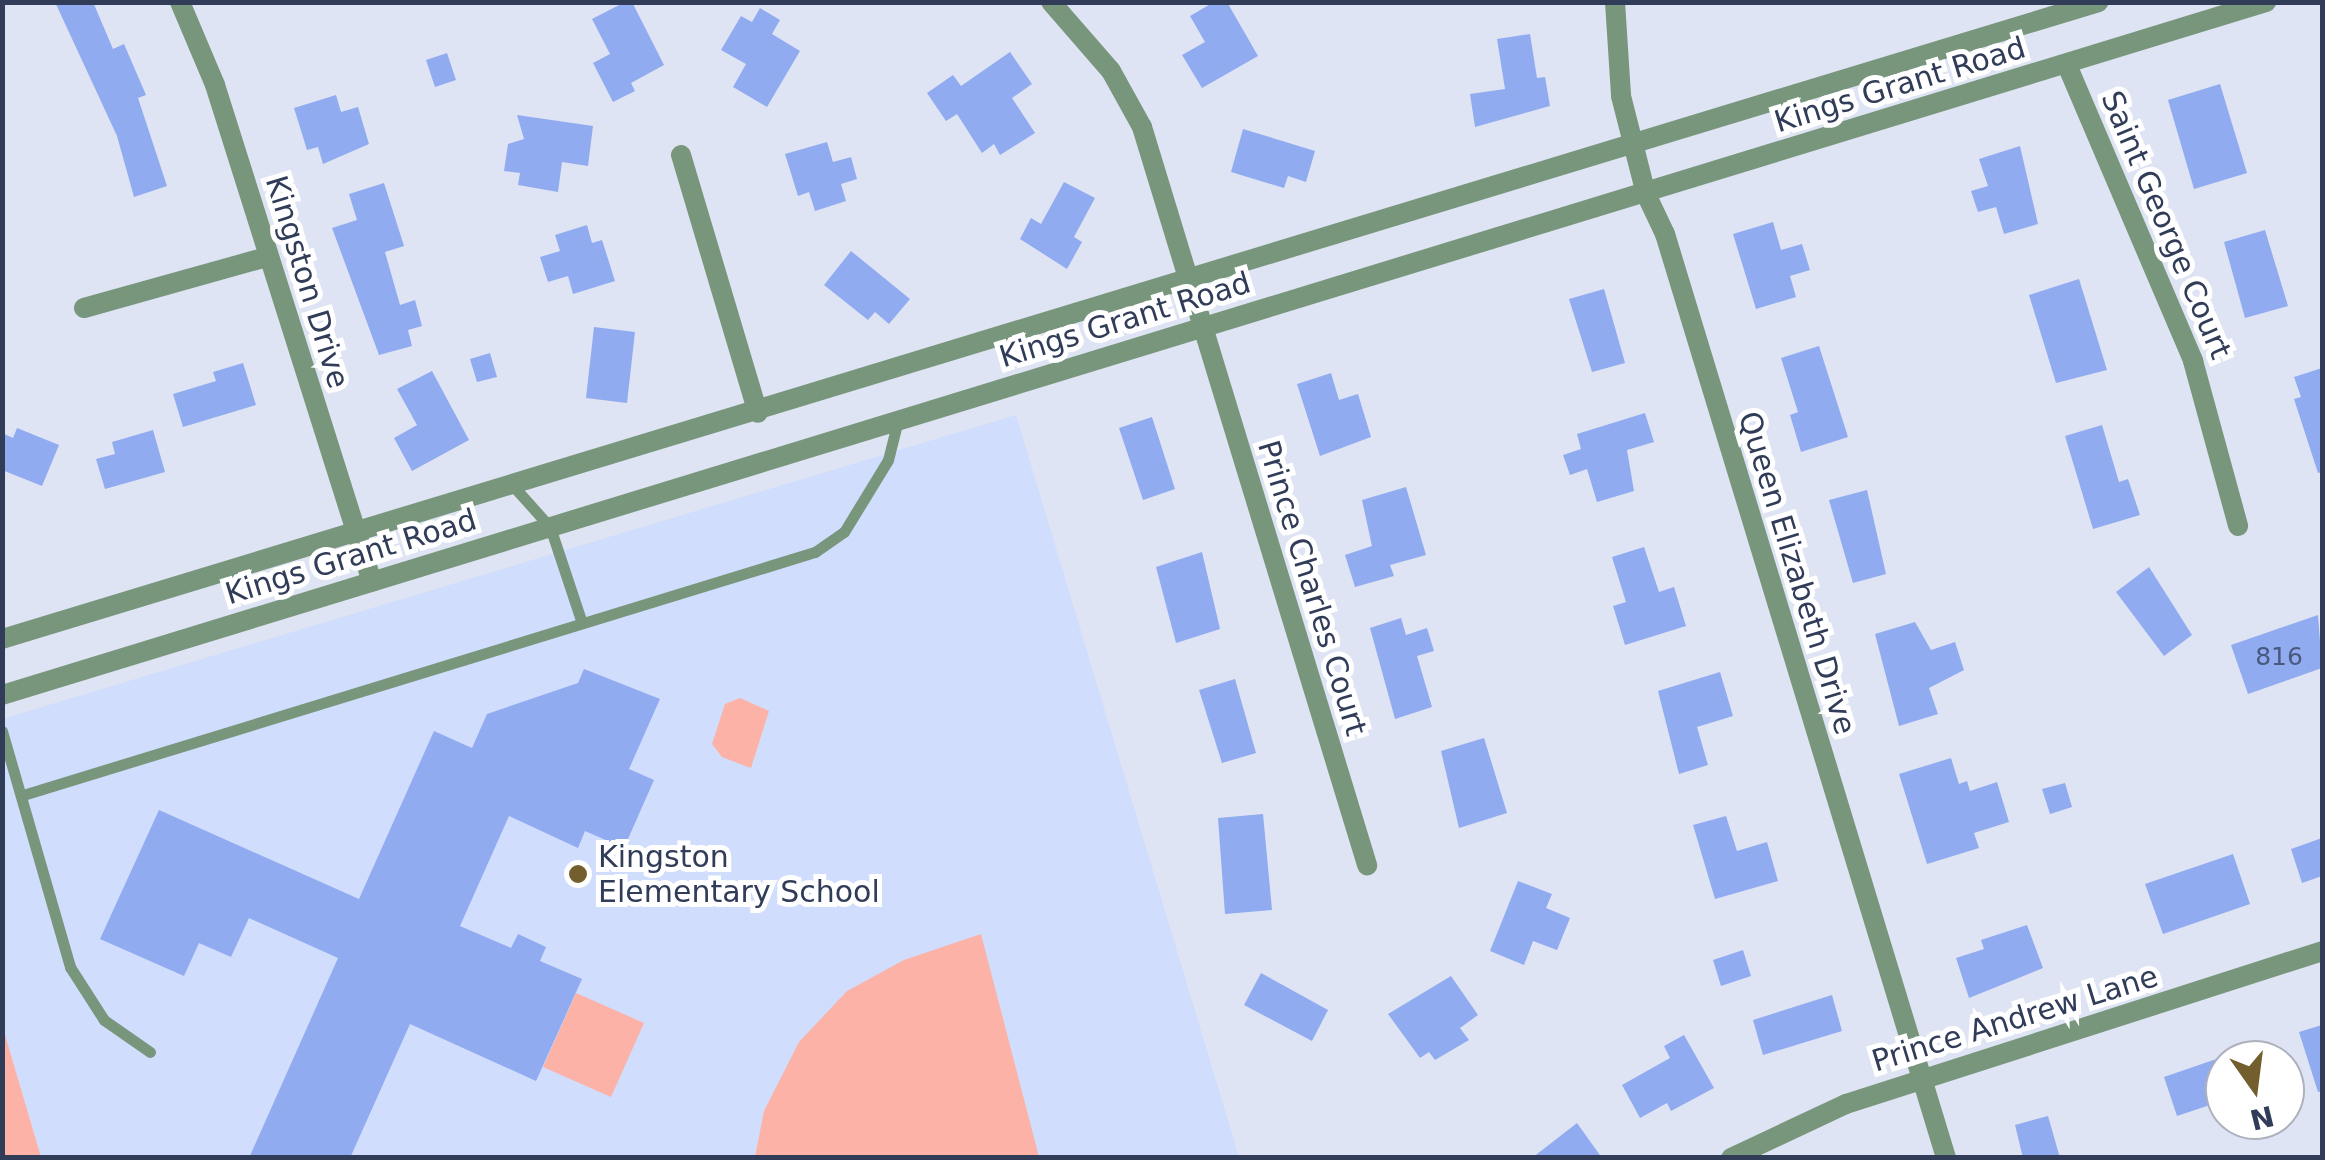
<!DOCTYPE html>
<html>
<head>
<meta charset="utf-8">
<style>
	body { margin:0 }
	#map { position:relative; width:2325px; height:1160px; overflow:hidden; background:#dee4f3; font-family:"DejaVu Sans",sans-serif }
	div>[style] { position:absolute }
	.built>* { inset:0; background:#d0ddfc }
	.green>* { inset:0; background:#fcb2a7 }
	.building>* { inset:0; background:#91abf0 }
	.lane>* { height:11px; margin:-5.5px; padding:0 5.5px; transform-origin:5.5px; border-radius:5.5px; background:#78967c }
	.street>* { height:20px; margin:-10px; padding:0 10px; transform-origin:10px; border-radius:10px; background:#78967c }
	.dots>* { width:28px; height:28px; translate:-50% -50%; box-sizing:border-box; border:5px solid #fff; border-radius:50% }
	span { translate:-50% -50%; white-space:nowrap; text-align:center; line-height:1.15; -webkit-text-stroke:10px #fff; paint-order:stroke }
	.number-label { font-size:25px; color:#49587f }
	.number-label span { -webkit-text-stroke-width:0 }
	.street-label { font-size:30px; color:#313c59 }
	.poi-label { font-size:30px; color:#313c59 }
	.left { translate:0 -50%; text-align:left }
	.frame { position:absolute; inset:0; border:5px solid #313c59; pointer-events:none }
	.north { position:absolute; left:2205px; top:1040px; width:100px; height:100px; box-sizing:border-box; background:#fff; border:2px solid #adb1bd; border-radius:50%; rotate:166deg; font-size:28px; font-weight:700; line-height:40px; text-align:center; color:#313c59 }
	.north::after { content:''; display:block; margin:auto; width:35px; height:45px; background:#725f2d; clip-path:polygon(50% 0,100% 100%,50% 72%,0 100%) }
</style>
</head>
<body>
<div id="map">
	<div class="built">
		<div style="clip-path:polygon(1016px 415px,1239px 1157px,41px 1157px,3px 1028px,2px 719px)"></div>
	</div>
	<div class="green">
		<div style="clip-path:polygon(740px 698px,769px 711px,751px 768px,722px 757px,712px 744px,725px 704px)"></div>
		<div style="clip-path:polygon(981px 934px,1039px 1157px,755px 1157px,764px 1111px,799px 1042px,847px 991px,904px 960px)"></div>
		<div style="clip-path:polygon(576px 993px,644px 1023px,611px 1097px,543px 1067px)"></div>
		<div style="clip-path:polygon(2px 1028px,3px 1028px,41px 1157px,3px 1157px)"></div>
	</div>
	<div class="building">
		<div style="clip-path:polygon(55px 2px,93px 2px,113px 49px,124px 44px,146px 95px,138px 98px,167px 186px,134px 197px,117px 136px)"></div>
		<div style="clip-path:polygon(625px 2px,632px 2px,664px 65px,631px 83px,635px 91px,613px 102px,593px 63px,610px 54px,592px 19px)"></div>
		<div style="clip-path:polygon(1214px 2px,1227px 2px,1258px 56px,1202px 88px,1182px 55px,1205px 42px,1190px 16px)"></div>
		<div style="clip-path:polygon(760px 8px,780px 20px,772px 34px,800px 51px,767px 107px,733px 87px,746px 64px,721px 50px,741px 16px,752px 22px)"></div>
		<div style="clip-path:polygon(1530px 34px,1537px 78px,1545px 77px,1550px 106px,1475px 127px,1470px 94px,1505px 89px,1497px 39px)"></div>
		<div style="clip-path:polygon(1010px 52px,1032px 84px,1012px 98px,1035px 133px,1000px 155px,994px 144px,982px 153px,957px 114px,946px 121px,927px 93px,953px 75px,961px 86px)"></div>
		<div style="clip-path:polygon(447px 53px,456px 80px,435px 87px,426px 60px)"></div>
		<div style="clip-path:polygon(2220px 84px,2247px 173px,2194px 189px,2168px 100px)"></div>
		<div style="clip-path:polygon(336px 95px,341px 112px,358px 107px,369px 144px,323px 164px,318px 147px,307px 150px,294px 108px)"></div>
		<div style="clip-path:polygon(517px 115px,593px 126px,588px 166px,562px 162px,558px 192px,518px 185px,520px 173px,504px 171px,508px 144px,524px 139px)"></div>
		<div style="clip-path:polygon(1243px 129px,1315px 151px,1306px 182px,1288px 176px,1284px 188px,1231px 172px)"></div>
		<div style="clip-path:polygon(827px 142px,833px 162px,851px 157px,857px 179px,841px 184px,846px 201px,815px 211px,809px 192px,798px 196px,785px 154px)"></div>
		<div style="clip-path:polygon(2020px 146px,2038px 224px,2004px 234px,1996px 207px,1978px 212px,1971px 191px,1988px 186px,1979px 159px)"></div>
		<div style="clip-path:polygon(1064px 182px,1095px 198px,1074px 237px,1082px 242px,1067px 269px,1020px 239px,1031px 218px,1041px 224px)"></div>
		<div style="clip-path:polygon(384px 183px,404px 246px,385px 252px,400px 305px,415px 300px,422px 326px,408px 330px,412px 346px,379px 355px,332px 228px,357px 220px,349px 194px)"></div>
		<div style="clip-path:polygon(1773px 222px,1781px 250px,1802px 244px,1810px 270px,1790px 276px,1796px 297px,1756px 309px,1733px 234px)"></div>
		<div style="clip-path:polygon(587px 225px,592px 243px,602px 240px,615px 281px,573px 294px,568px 276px,548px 282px,540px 257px,560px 251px,555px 235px)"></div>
		<div style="clip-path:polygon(2265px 230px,2288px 306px,2245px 318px,2224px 242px)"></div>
		<div style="clip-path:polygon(851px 251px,910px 299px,889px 324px,875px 312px,868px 320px,824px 285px)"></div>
		<div style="clip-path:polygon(2079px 279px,2107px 370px,2056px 383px,2029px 295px)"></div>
		<div style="clip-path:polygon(1604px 289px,1625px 363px,1592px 372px,1569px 299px)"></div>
		<div style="clip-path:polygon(594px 327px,635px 332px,627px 403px,586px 398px)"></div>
		<div style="clip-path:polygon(1819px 346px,1848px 437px,1801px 452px,1790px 415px,1798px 412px,1781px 358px)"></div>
		<div style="clip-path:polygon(490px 353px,497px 377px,477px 382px,470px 359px)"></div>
		<div style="clip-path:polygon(243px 363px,256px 405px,183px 427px,173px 394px,216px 381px,213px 372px)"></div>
		<div style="clip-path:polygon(2322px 368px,2322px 472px,2318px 473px,2294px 399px,2301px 397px,2294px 377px)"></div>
		<div style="clip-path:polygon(432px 371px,469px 440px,412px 471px,394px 438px,417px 425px,397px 389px)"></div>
		<div style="clip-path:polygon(1331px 373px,1339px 400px,1358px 394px,1371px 437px,1320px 456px,1297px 384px)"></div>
		<div style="clip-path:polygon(1645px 413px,1654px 442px,1627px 450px,1634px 491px,1597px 502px,1587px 469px,1570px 475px,1563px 455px,1581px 449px,1577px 434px)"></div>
		<div style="clip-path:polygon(1152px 417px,1175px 489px,1143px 500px,1119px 428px)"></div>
		<div style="clip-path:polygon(2102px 425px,2119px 482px,2128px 479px,2140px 515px,2093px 529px,2065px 436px)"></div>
		<div style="clip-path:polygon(17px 428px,59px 445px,42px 486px,2px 470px,2px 433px,13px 438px)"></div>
		<div style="clip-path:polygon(153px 430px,165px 472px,105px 489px,96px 459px,115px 454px,112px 442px)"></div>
		<div style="clip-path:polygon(1406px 487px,1426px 555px,1390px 565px,1394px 576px,1355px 587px,1345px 555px,1372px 546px,1362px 500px)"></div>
		<div style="clip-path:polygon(1867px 490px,1886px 574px,1853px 583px,1829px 500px)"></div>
		<div style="clip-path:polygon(1644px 547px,1659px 592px,1674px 587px,1686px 626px,1625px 645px,1613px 606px,1626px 602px,1612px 557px)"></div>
		<div style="clip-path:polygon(1202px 552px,1220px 629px,1176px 643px,1156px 567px)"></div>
		<div style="clip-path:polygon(2149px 567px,2192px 635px,2164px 656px,2116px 592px)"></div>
		<div style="clip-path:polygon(2318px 615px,2322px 668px,2248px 694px,2231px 645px)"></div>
		<div style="clip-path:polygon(1401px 618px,1406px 635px,1427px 628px,1434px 651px,1417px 656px,1432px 707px,1395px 719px,1370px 628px)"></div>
		<div style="clip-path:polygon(1915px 622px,1931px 650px,1955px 642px,1964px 670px,1929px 688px,1938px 714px,1899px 726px,1875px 634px)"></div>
		<div style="clip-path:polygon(584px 669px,660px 699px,629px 769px,654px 780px,624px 848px,585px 831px,578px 848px,509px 816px,460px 926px,511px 948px,518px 934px,546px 947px,540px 961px,582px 979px,536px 1081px,410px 1024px,350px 1158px,249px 1158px,338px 958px,249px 918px,231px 957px,199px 943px,184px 976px,100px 939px,159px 810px,359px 899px,434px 731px,472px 748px,487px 714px,578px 683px)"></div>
		<div style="clip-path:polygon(1720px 672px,1733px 716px,1697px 727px,1708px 765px,1679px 774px,1658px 691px)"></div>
		<div style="clip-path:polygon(1235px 679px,1256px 753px,1222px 763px,1199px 690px)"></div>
		<div style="clip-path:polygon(1484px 738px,1507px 813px,1459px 828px,1441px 751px)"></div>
		<div style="clip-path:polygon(1951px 758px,1959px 784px,1967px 781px,1970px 791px,1997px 782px,2009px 822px,1974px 833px,1979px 848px,1927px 864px,1899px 774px)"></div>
		<div style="clip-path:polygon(2065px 783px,2072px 807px,2050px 814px,2042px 789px)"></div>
		<div style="clip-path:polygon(1263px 814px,1272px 910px,1225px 914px,1218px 818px)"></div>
		<div style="clip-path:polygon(1726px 816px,1737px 851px,1767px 842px,1778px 881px,1715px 899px,1693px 825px)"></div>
		<div style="clip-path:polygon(2322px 838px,2322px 876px,2302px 883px,2291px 849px)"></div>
		<div style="clip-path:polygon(2233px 854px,2250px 904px,2163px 934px,2145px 884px)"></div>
		<div style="clip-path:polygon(1518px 881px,1552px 894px,1546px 908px,1570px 918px,1557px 950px,1533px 941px,1524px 965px,1490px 951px)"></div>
		<div style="clip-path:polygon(2027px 925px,2043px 968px,1969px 998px,1956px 958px,1984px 949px,1981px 940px)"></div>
		<div style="clip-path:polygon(1743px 950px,1751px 976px,1721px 986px,1713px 960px)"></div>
		<div style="clip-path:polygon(1261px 973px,1328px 1010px,1312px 1041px,1244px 1005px)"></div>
		<div style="clip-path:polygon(1451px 976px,1478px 1015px,1460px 1028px,1469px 1040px,1435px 1060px,1429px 1052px,1420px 1058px,1388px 1014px)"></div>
		<div style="clip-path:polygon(1832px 995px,1842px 1031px,1763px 1055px,1753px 1020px)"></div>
		<div style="clip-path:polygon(2322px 1025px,2322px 1091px,2318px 1092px,2299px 1032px)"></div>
		<div style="clip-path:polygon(1684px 1035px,1714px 1088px,1671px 1111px,1667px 1103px,1640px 1118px,1622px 1085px,1670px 1058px,1664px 1046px)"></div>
		<div style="clip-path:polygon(2225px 1056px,2225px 1100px,2177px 1116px,2164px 1077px)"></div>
		<div style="clip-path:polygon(2048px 1116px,2060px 1158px,2023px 1158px,2015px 1125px)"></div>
		<div style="clip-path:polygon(1577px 1123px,1602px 1158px,1532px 1158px)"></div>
	</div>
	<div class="lane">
		<div style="left:515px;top:488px;width:52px;rotate:48.1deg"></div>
		<div style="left:550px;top:527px;width:101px;rotate:71.6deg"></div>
		<div style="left:2px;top:731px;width:246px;rotate:73.9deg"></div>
		<div style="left:70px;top:967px;width:63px;rotate:57.3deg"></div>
		<div style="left:104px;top:1020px;width:56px;rotate:34.8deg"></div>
		<div style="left:23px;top:795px;width:828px;rotate:-17.06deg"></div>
		<div style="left:815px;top:552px;width:35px;rotate:-35deg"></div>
		<div style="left:844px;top:532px;width:84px;rotate:-58.6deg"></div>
		<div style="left:888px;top:460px;width:41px;rotate:-76deg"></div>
	</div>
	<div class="street">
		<div style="left:180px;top:2px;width:90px;rotate:67.1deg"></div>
		<div style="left:215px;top:85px;width:521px;rotate:72.47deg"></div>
		<div style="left:1051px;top:2px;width:91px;rotate:49deg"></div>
		<div style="left:1111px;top:71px;width:64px;rotate:61deg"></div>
		<div style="left:1142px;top:127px;width:772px;rotate:73.04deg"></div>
		<div style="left:1615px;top:2px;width:94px;rotate:86.3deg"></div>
		<div style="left:1621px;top:96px;width:101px;rotate:75.7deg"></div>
		<div style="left:1646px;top:194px;width:44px;rotate:64.6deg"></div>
		<div style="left:1665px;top:234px;width:966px;rotate:73.08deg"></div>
		<div style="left:2067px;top:65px;width:322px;rotate:66.9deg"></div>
		<div style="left:2193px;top:361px;width:171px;rotate:74.7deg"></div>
		<div style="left:681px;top:155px;width:269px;rotate:73.4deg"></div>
		<div style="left:84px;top:308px;width:190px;rotate:-15.6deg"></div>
		<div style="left:2px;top:639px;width:2191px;rotate:-16.9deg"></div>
		<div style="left:2px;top:695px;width:2368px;rotate:-17.02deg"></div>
		<div style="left:1731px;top:1158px;width:127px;rotate:-25.2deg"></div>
		<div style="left:1846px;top:1104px;width:500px;rotate:-17.8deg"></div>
	</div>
	<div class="dots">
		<div style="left:578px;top:874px;background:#725f2d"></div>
	</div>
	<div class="number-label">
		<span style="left:2279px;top:657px">816</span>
	</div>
	<div class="street-label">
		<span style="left:1900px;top:85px;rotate:-17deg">Kings Grant Road</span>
		<span style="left:2166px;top:225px;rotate:67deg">Saint George Court</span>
		<span style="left:307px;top:282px;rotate:73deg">Kingston Drive</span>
		<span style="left:1125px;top:320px;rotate:-17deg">Kings Grant Road</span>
		<span style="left:351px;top:557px;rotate:-17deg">Kings Grant Road</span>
		<span style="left:1797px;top:573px;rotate:73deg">Queen Elizabeth Drive</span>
		<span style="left:1312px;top:588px;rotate:73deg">Prince Charles Court</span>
		<span style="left:2015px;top:1019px;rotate:-17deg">Prince Andrew Lane</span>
	</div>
	<div class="poi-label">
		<span class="left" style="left:598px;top:874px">Kingston<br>Elementary School</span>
	</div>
	<div class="frame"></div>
	<div class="north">N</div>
</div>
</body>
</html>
